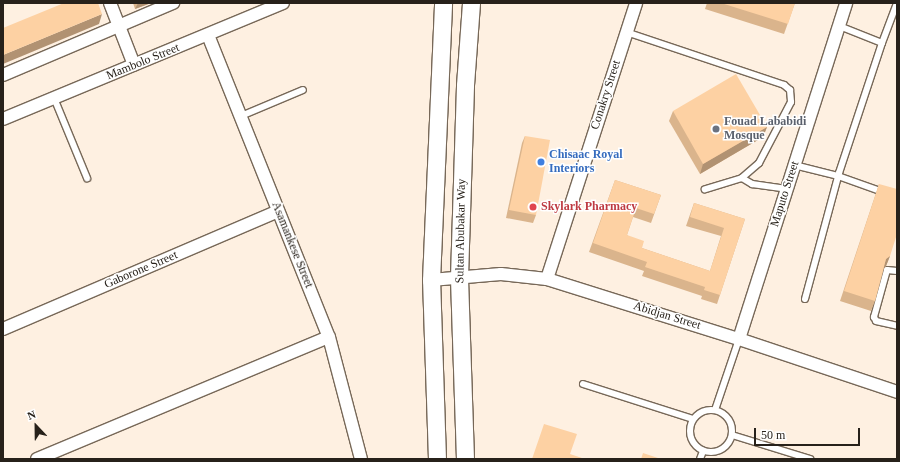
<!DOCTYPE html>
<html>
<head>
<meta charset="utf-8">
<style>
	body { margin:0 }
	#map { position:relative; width:900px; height:462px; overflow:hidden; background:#fef0e1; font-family:"Times New Roman",serif }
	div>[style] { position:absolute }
	.roads { filter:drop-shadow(1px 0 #776858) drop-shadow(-1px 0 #776858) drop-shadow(0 1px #776858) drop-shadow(0 -1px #776858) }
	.lane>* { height:6px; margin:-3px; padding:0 3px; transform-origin:3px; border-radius:3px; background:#fff }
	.lane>.ring { margin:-3px; padding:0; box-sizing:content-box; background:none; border:6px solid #fff; border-radius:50% }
	.street>* { height:12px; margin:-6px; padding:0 6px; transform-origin:6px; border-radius:6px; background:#fff }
	.secondary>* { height:17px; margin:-8.5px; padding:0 8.5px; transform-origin:8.5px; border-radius:8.5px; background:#fff }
	.wall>* { inset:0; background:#dab48c }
	.shaded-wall>* { inset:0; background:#b19272 }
	.building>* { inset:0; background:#fdd1a3 }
	.dots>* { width:11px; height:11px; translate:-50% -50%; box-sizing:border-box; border:2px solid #fff; border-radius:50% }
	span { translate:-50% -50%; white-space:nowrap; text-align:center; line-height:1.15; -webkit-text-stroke:3px #fff; paint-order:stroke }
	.street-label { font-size:12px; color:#27211a }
	.worship-label { font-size:12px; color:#5b616d; font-weight:700 }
	.left { translate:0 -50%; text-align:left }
	.shop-label { font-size:12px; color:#366cbe; font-weight:700 }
	.health-label { font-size:12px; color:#be3a42; font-weight:700 }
	.frame { position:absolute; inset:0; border:4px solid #27211a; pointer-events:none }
	.north { position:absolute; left:16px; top:406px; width:40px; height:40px; -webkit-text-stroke:3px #fff; paint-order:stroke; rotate:338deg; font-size:11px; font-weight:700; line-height:16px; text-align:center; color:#27211a }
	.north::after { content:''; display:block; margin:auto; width:14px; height:18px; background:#27211a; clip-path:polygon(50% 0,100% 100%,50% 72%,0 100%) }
	.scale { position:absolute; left:754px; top:428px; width:106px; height:18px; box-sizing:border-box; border:2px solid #27211a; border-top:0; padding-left:5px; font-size:12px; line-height:14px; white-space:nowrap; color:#27211a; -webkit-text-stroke:3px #fff; paint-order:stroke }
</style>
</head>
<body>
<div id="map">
	<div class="roads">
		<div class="lane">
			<div style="left:626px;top:32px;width:167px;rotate:18.5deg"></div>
			<div style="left:784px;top:85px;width:8px;rotate:40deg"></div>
			<div style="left:790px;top:90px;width:12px;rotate:85deg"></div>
			<div style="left:791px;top:102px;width:69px;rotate:117.7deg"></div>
			<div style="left:759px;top:163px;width:23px;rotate:139deg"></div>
			<div style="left:742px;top:178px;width:39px;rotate:163deg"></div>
			<div style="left:882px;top:43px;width:43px;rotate:-69.4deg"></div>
			<div style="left:54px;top:98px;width:87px;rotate:67.6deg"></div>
			<div style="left:241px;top:116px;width:67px;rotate:-22.8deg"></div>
			<div style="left:794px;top:165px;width:45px;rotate:14deg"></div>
			<div style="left:838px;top:176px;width:63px;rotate:19.6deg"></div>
			<div style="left:742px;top:178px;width:12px;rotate:31deg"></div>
			<div style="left:752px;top:184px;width:35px;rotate:8deg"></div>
			<div style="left:897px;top:271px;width:10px;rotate:-174deg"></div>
			<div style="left:887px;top:270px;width:49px;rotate:105.5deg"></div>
			<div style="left:874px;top:317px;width:4px;rotate:63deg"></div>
			<div style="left:876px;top:321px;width:22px;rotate:13deg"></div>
			<div style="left:805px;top:299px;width:131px;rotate:-74.9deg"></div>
			<div style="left:839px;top:173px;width:137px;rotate:-71.7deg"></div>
			<div style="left:882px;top:43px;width:46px;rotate:-158.4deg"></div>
			<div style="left:583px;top:384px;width:115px;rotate:17.7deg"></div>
			<div class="ring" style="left:690px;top:410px;width:36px;height:36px"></div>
			<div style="left:715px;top:410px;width:75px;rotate:-71.3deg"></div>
			<div style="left:732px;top:435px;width:82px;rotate:17.1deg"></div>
			<div style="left:700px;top:459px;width:9px;rotate:-69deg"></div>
		</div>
		<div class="street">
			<div style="left:110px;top:3px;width:66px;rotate:68.8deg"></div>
			<div style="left:208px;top:35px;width:325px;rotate:68.2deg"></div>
			<div style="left:329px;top:337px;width:126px;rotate:75.3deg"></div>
			<div style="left:3px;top:75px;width:185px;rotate:-23deg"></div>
			<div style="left:3px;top:119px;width:303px;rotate:-22.5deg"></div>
			<div style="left:547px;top:279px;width:290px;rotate:-72.1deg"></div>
			<div style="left:431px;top:280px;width:70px;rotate:-4.9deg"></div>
			<div style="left:501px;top:274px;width:46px;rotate:6.2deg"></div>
			<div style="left:547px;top:279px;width:201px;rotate:17.4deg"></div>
			<div style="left:739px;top:339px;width:167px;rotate:18.5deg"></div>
			<div style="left:3px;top:329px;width:299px;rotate:-23.2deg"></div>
			<div style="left:739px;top:339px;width:353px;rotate:-72.3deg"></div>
			<div style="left:37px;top:459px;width:316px;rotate:-22.7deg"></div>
		</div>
		<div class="secondary">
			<div style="left:437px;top:459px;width:179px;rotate:-91.9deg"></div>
			<div style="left:431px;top:280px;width:277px;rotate:-87.5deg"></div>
			<div style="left:465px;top:459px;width:182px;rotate:-91.9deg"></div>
			<div style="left:459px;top:277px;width:192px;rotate:-88.2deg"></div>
			<div style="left:465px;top:85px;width:82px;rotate:-85.8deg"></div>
		</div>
	</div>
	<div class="wall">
		<div style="clip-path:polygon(133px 3px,151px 3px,135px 9px)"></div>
		<div style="clip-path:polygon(707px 3px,795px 3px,784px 34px,705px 9px)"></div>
		<div style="clip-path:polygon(673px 111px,767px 127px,763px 137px,700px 174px,669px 121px)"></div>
		<div style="clip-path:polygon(525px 136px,536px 215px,533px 223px,506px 218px,522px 143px)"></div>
		<div style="clip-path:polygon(615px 180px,661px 195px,651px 223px,633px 217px,627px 235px,642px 248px,710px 271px,721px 236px,686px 226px,694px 203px,745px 219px,717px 304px,701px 299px,702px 296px,642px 276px,644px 271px,589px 252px)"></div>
		<div style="clip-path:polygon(879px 184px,890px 256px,886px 266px,884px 268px,875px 301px,871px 311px,840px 301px)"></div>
	</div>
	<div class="shaded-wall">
		<div style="clip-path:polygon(138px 3px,151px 3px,135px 9px)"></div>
		<div style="clip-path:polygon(102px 14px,99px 24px,3px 64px,3px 55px)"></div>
		<div style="clip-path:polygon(767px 127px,763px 137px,700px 174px,703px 164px)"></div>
		<div style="clip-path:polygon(890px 256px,886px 266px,883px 269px,886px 259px)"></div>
	</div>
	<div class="building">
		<div style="clip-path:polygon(64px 3px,98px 3px,102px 14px,3px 55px,3px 28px)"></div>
		<div style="clip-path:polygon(721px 3px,795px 3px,788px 24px)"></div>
		<div style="clip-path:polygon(736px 74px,767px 127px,703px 164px,673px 111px)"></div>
		<div style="clip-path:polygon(525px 136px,550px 140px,536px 215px,509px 210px)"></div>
		<div style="clip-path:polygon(615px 180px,661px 195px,654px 214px,636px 208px,627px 235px,644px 241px,642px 248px,710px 271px,724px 228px,690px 217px,694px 203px,745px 219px,720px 295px,704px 290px,705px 287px,645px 267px,647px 262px,593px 243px)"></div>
		<div style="clip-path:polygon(879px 184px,897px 189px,897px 234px,890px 256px,886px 259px,875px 301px,844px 291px)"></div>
		<div style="clip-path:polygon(544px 424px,577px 434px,570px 454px,585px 459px,532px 459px)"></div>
		<div style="clip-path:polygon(643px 453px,661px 459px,641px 459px)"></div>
	</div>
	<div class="dots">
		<div style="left:716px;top:129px;background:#6b7280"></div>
		<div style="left:541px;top:162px;background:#3f7fe0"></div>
		<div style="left:533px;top:207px;background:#e0444e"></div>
	</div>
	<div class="street-label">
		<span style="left:143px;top:62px;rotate:-22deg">Mambolo Street</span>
		<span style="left:606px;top:95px;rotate:-72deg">Conakry Street</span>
		<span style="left:785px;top:194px;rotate:-72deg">Maputo Street</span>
		<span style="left:461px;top:231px;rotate:-89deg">Sultan Abubakar Way</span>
		<span style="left:292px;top:245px;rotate:68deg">Asamankese Street</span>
		<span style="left:141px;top:270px;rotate:-23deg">Gaborone Street</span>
		<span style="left:667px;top:316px;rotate:17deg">Abidjan Street</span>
	</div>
	<div class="worship-label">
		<span class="left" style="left:724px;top:129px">Fouad Lababidi<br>Mosque</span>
	</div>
	<div class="shop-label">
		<span class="left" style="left:549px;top:162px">Chisaac Royal<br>Interiors</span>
	</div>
	<div class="health-label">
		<span class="left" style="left:541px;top:207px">Skylark Pharmacy</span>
	</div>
	<div class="frame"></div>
	<div class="north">N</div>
	<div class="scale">50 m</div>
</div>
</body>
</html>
